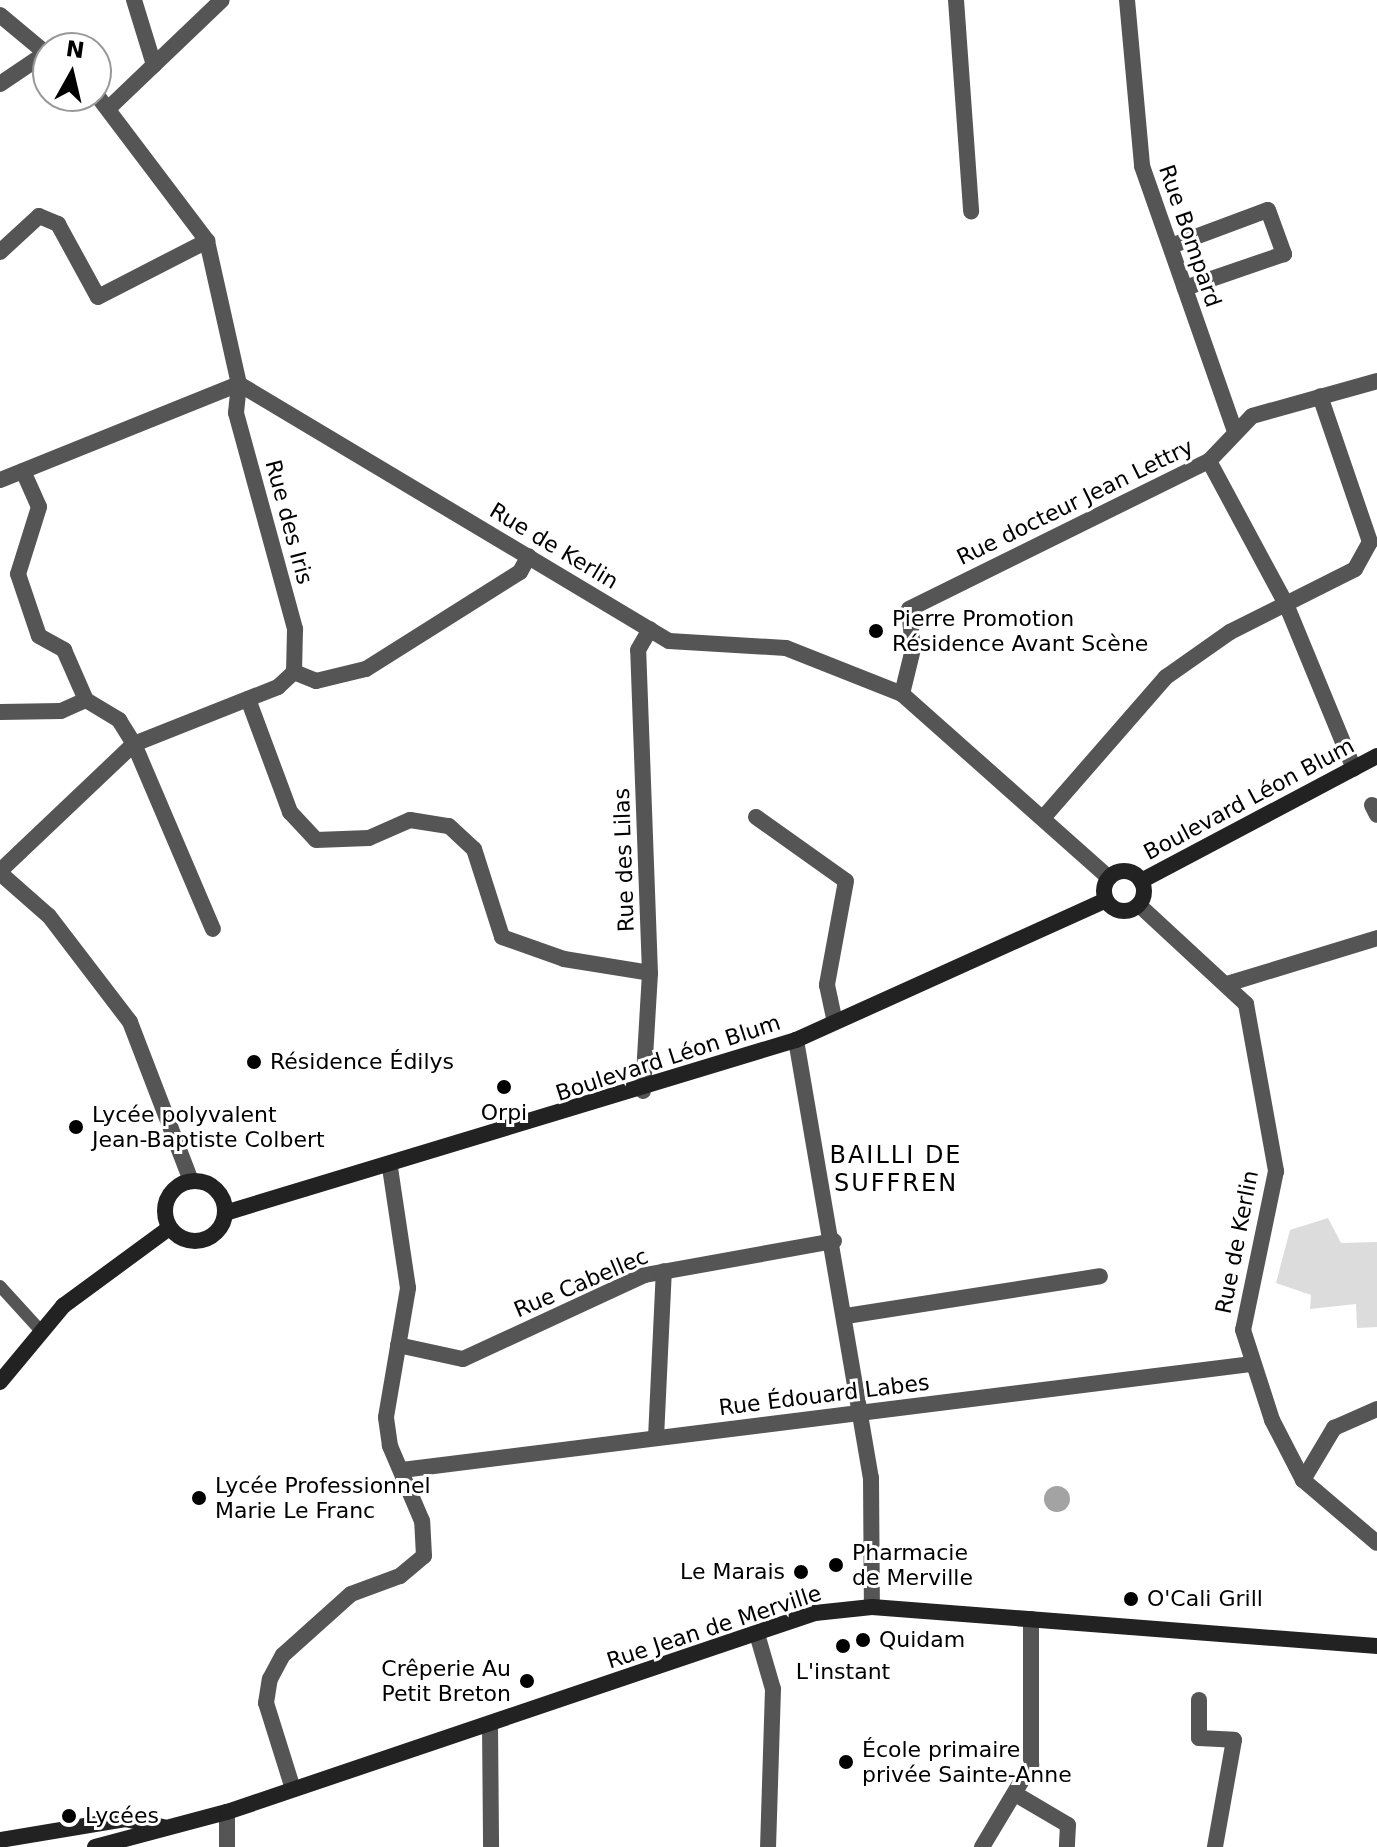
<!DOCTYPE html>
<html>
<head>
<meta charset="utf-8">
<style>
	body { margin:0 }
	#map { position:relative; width:1377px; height:1847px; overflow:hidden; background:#fff; font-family:"DejaVu Sans",sans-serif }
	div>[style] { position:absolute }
	.green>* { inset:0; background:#dcdcdc }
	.water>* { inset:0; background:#a3a3a3 }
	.round { border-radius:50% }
	.pedestrian>* { height:12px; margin:-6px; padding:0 6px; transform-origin:6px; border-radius:6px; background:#555 }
	.minor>* { height:16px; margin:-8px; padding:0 8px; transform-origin:8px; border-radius:8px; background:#555 }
	.tertiary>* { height:16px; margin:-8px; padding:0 8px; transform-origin:8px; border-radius:8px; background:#555 }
	.secondary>* { height:16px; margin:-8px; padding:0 8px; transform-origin:8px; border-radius:8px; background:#222 }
	.secondary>.ring { margin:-8px; padding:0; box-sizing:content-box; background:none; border:16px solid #222; border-radius:50% }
	.dots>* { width:22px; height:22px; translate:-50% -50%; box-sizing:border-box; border:4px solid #fff; border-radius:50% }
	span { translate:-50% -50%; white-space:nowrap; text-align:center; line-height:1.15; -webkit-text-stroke:6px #fff; paint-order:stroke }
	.street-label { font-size:22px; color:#000 }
	.poi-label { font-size:22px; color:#000 }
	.left { translate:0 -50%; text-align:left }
	.right { translate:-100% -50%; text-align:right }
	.neighbourhood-label { font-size:24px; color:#000; letter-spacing:2px }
	.north { position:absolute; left:32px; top:32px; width:80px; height:80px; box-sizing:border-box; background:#fff; border:2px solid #999; border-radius:50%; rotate:8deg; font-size:22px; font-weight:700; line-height:32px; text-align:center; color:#000 }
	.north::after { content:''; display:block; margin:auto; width:28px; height:36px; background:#000; clip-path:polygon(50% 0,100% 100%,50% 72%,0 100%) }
</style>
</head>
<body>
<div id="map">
	<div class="green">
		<div style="clip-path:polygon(1328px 1218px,1341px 1243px,1377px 1242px,1377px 1327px,1357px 1328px,1356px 1304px,1310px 1309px,1311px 1295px,1276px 1283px,1290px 1230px)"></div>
	</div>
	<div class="water">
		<div class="round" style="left:1044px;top:1486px;width:26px;height:26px"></div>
	</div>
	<div class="pedestrian">
		<div style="left:0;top:1286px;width:59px;rotate:47.7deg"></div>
	</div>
	<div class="minor">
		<div style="left:134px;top:0;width:68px;rotate:72.9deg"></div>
		<div style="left:956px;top:0;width:212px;rotate:85.9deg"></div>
		<div style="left:1127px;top:0;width:167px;rotate:84.8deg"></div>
		<div style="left:1142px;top:166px;width:282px;rotate:70.7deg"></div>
		<div style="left:0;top:84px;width:55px;rotate:-34deg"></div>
		<div style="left:1171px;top:246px;width:103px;rotate:-20.4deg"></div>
		<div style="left:1268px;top:210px;width:47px;rotate:70deg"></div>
		<div style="left:1284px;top:254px;width:105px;rotate:161deg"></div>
		<div style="left:0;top:252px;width:53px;rotate:-42.7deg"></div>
		<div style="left:39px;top:216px;width:21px;rotate:23deg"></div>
		<div style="left:58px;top:224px;width:83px;rotate:61.3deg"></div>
		<div style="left:98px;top:297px;width:123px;rotate:-27.2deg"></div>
		<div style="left:1209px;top:461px;width:162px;rotate:61.7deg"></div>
		<div style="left:1286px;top:604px;width:178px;rotate:67.6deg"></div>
		<div style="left:23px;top:471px;width:39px;rotate:66deg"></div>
		<div style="left:39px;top:507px;width:70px;rotate:107.4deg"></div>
		<div style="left:18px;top:574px;width:65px;rotate:71.3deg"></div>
		<div style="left:39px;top:636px;width:29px;rotate:29deg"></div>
		<div style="left:64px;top:650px;width:55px;rotate:66.3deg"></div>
		<div style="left:86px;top:700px;width:39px;rotate:31deg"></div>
		<div style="left:119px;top:720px;width:28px;rotate:58deg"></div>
		<div style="left:134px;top:744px;width:201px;rotate:66.9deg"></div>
		<div style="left:0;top:480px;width:258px;rotate:-21.9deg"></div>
		<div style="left:239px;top:384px;width:29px;rotate:96deg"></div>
		<div style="left:236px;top:413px;width:224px;rotate:74.7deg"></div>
		<div style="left:295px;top:629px;width:43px;rotate:91.3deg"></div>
		<div style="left:294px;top:672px;width:24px;rotate:22deg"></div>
		<div style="left:316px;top:681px;width:51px;rotate:-13.5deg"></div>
		<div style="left:366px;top:669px;width:182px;rotate:-32.2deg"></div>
		<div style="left:520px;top:572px;width:18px;rotate:-61deg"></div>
		<div style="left:902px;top:694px;width:46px;rotate:-76.3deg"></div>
		<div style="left:913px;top:649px;width:40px;rotate:-95.7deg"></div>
		<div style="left:909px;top:609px;width:335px;rotate:-26.3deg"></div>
		<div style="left:1209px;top:461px;width:62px;rotate:-46.3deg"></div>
		<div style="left:1252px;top:416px;width:130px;rotate:-15.6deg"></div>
		<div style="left:248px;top:699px;width:121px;rotate:69.6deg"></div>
		<div style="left:290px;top:812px;width:38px;rotate:47deg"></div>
		<div style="left:316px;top:840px;width:53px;rotate:-2.2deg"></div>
		<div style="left:369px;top:838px;width:45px;rotate:-23.7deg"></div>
		<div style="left:410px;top:820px;width:39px;rotate:9deg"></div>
		<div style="left:449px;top:826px;width:34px;rotate:43deg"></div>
		<div style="left:474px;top:849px;width:92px;rotate:72.3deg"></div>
		<div style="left:502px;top:937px;width:66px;rotate:19.5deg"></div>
		<div style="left:564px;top:959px;width:87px;rotate:9.2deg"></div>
		<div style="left:0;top:712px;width:61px;rotate:-0.9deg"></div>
		<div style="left:61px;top:711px;width:27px;rotate:-24deg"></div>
		<div style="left:1372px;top:805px;width:11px;rotate:63deg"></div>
		<div style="left:756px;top:817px;width:110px;rotate:35.4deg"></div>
		<div style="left:846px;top:881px;width:106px;rotate:100.4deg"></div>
		<div style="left:827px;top:985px;width:34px;rotate:78deg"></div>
		<div style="left:1043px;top:818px;width:187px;rotate:-48.9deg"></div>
		<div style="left:1166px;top:677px;width:78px;rotate:-35.1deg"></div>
		<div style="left:1230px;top:632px;width:140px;rotate:-26.7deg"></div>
		<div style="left:1355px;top:569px;width:31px;rotate:-61deg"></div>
		<div style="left:1370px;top:542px;width:154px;rotate:-108.9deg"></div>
		<div style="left:0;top:871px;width:185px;rotate:-43.5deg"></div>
		<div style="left:134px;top:744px;width:155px;rotate:-21.6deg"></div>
		<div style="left:278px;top:687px;width:22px;rotate:-43deg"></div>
		<div style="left:0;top:873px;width:65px;rotate:41.3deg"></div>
		<div style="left:49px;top:916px;width:133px;rotate:52.6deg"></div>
		<div style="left:130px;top:1022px;width:170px;rotate:69deg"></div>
		<div style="left:1139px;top:905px;width:146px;rotate:42.8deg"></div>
		<div style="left:1246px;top:1004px;width:170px;rotate:79.8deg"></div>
		<div style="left:1276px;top:1171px;width:162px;rotate:101.7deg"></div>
		<div style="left:1243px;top:1330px;width:95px;rotate:72.1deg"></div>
		<div style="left:1272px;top:1420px;width:68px;rotate:62.7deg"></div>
		<div style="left:1303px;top:1480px;width:97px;rotate:40.4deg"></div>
		<div style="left:1227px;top:984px;width:157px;rotate:-17deg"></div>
		<div style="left:796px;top:1040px;width:444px;rotate:80.3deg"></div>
		<div style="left:871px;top:1478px;width:129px;rotate:89.6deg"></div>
		<div style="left:643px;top:1091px;width:118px;rotate:-86.6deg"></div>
		<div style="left:650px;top:973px;width:323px;rotate:-92.1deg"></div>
		<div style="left:638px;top:650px;width:24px;rotate:-60deg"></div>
		<div style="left:846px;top:1316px;width:257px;rotate:-8.9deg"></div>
		<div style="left:398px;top:1345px;width:66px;rotate:12.2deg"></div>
		<div style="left:463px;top:1359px;width:200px;rotate:-24.8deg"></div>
		<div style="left:645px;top:1275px;width:192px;rotate:-10.2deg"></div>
		<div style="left:656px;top:1438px;width:167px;rotate:-87.3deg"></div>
		<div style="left:402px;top:1470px;width:857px;rotate:-7.11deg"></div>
		<div style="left:1303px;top:1480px;width:61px;rotate:-59.2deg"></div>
		<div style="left:1334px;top:1428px;width:47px;rotate:-23.8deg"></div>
		<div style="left:757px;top:1634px;width:57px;rotate:73.8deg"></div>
		<div style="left:773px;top:1689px;width:158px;rotate:91.8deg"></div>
		<div style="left:1199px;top:1700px;width:38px;rotate:90deg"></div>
		<div style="left:1199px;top:1738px;width:35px;rotate:3deg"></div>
		<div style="left:1234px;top:1740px;width:109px;rotate:100.1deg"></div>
		<div style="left:490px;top:1724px;width:123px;rotate:89.5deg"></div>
		<div style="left:293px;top:1789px;width:90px;rotate:-107.4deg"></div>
		<div style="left:266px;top:1703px;width:24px;rotate:-81deg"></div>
		<div style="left:270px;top:1679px;width:27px;rotate:-62deg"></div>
		<div style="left:283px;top:1655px;width:91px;rotate:-41.9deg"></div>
		<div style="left:351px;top:1594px;width:52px;rotate:-20.2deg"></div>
		<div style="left:400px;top:1576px;width:31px;rotate:-40deg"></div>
		<div style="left:424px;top:1556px;width:35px;rotate:-93deg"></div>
		<div style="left:422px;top:1521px;width:82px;rotate:-113.1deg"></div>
		<div style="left:390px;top:1446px;width:29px;rotate:-98deg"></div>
		<div style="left:386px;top:1417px;width:131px;rotate:-80.3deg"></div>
		<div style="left:408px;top:1288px;width:121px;rotate:-98.5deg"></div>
		<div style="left:1017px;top:1795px;width:59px;rotate:30.5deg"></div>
		<div style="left:1068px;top:1825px;width:22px;rotate:93deg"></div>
		<div style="left:227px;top:1847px;width:35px;rotate:-90deg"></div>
		<div style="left:982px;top:1847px;width:96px;rotate:-59.1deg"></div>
		<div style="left:1031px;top:1765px;width:146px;rotate:-90deg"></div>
	</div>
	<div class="tertiary">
		<div style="left:0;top:15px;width:62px;rotate:39.8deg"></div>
		<div style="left:96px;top:94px;width:184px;rotate:52.9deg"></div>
		<div style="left:207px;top:241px;width:147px;rotate:77.4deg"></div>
		<div style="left:239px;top:384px;width:501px;rotate:30.87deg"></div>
		<div style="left:669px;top:641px;width:117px;rotate:3.4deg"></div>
		<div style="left:786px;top:648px;width:125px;rotate:21.6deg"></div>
		<div style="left:902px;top:694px;width:277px;rotate:41.6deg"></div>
		<div style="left:111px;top:106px;width:153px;rotate:-43.7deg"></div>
	</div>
	<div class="secondary">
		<div class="ring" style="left:1104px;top:871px;width:24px;height:24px"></div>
		<div style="left:1141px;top:881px;width:267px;rotate:-27.9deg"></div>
		<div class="ring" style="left:165px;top:1181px;width:44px;height:44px"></div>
		<div style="left:225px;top:1213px;width:597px;rotate:-16.86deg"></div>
		<div style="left:796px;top:1040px;width:340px;rotate:-24.3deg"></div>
		<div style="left:0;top:1382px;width:99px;rotate:-50.3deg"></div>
		<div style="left:63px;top:1306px;width:132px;rotate:-36.3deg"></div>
		<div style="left:0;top:1840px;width:127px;rotate:-9.5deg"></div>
		<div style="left:125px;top:1819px;width:40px;rotate:12deg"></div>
		<div style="left:95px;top:1847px;width:137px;rotate:-14.9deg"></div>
		<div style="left:227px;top:1812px;width:621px;rotate:-18.7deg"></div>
		<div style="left:815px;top:1613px;width:57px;rotate:-6deg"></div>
		<div style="left:872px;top:1607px;width:507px;rotate:4.42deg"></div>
	</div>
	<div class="dots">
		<div style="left:876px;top:631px;background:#000"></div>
		<div style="left:254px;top:1062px;background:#000"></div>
		<div style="left:504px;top:1087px;background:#000"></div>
		<div style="left:76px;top:1127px;background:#000"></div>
		<div style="left:199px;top:1498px;background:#000"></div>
		<div style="left:836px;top:1565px;background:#000"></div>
		<div style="left:801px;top:1572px;background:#000"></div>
		<div style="left:1131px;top:1599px;background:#000"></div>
		<div style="left:863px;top:1640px;background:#000"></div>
		<div style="left:843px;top:1646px;background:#000"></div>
		<div style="left:527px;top:1681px;background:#000"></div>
		<div style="left:846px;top:1762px;background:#000"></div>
		<div style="left:69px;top:1816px;background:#000"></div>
	</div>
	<div class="street-label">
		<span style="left:1190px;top:236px;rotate:71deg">Rue Bompard</span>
		<span style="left:1075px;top:502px;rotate:-26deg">Rue docteur Jean Lettry</span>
		<span style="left:289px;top:522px;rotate:75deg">Rue des Iris</span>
		<span style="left:554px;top:546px;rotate:31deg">Rue de Kerlin</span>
		<span style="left:1249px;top:799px;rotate:-28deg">Boulevard Léon Blum</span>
		<span style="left:624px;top:860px;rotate:-92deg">Rue des Lilas</span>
		<span style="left:668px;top:1058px;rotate:-18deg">Boulevard Léon Blum</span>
		<span style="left:1237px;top:1242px;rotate:-79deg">Rue de Kerlin</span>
		<span style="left:581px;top:1283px;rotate:-23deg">Rue Cabellec</span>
		<span style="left:824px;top:1395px;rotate:-7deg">Rue Édouard Labes</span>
		<span style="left:714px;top:1627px;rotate:-18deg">Rue Jean de Merville</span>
	</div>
	<div class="poi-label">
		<span class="left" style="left:892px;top:631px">Pierre Promotion<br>Résidence Avant Scène</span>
		<span class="left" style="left:270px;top:1062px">Résidence Édilys</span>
		<span style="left:504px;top:1113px">Orpi</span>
		<span class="left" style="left:92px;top:1127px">Lycée polyvalent<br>Jean-Baptiste Colbert</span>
		<span class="left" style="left:215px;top:1498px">Lycée Professionnel<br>Marie Le Franc</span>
		<span class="left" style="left:852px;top:1565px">Pharmacie<br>de Merville</span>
		<span class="right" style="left:785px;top:1572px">Le Marais</span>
		<span class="left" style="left:1147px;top:1599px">O'Cali Grill</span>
		<span class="left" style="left:879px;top:1640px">Quidam</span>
		<span class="right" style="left:511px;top:1681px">Crêperie Au<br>Petit Breton</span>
		<span style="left:843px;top:1672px">L'instant</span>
		<span class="left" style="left:862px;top:1762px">École primaire<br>privée Sainte-Anne</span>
		<span class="left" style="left:85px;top:1816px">Lycées</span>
	</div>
	<div class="neighbourhood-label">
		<span style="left:896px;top:1170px">BAILLI DE<br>SUFFREN</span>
	</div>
	<div class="north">N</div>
</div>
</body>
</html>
